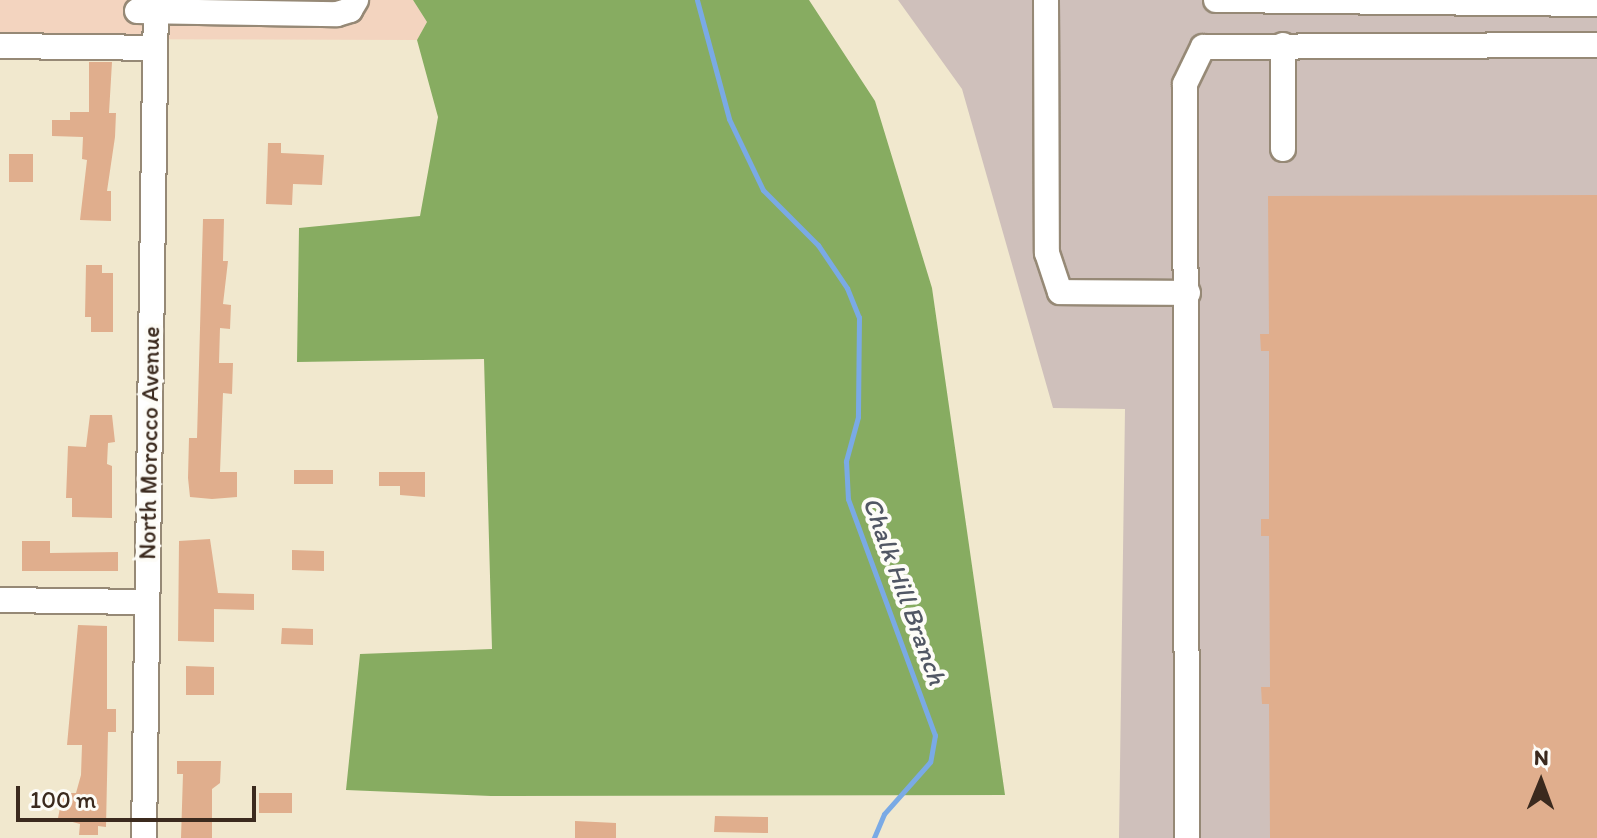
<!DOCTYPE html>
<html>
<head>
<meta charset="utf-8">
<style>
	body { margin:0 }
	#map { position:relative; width:1597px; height:838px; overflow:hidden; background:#f1e8ce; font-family:Itim,sans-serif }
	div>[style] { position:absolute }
	.built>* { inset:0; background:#f3d4bf }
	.industrial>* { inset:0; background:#cfc0bb }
	.forest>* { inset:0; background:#87ac61 }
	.stream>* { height:5px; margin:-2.5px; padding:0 2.5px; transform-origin:2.5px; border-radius:2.5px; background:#7aaae5 }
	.building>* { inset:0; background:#e0ae8d }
	.roads { filter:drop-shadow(2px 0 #968976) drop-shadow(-2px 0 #968976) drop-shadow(0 2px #968976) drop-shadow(0 -2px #968976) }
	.minor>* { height:24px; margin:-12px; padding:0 12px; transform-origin:12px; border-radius:12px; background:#fff }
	span { translate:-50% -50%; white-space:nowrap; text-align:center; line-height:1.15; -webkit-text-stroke:8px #fdfcf7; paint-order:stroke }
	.street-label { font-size:24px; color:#3b2a1e }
	.water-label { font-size:26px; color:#515764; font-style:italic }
	.north { position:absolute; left:1501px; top:742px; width:80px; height:80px; -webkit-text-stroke:6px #fdfcf7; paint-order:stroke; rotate:1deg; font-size:22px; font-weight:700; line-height:32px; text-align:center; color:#3b2a1e }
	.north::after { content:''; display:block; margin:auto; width:28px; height:36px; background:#3b2a1e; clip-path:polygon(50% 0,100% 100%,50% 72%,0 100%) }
	.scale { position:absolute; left:16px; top:786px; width:240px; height:36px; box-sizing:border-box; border:4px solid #3b2a1e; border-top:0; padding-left:10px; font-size:24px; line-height:28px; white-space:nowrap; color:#3b2a1e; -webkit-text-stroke:6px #fdfcf7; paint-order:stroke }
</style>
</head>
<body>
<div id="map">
	<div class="built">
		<div style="clip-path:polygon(0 0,413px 0,427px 22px,417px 40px,0 39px)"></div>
	</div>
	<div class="industrial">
		<div style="clip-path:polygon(898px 0,1597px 0,1597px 838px,1119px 838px,1125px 409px,1053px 408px,962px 89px)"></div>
	</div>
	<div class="forest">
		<div style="clip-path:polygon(413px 0,809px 0,875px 101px,932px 288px,1005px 795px,491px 796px,346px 790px,360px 654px,492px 649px,484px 359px,297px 362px,299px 228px,420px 216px,438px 117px,417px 40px,427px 22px)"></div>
	</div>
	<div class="stream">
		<div style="left:697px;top:0;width:123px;rotate:74.9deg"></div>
		<div style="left:729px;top:119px;width:79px;rotate:64.4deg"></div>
		<div style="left:763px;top:190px;width:78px;rotate:45deg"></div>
		<div style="left:818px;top:245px;width:52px;rotate:56deg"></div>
		<div style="left:847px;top:288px;width:31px;rotate:68deg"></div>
		<div style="left:859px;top:317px;width:100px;rotate:90.6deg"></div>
		<div style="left:858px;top:417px;width:46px;rotate:105.3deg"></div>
		<div style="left:846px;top:461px;width:38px;rotate:87deg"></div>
		<div style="left:848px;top:499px;width:252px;rotate:69.8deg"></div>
		<div style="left:935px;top:735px;width:27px;rotate:100deg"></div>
		<div style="left:930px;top:762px;width:69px;rotate:131.5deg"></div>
		<div style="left:884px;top:814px;width:26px;rotate:113deg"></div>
	</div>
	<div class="building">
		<div style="clip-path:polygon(89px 62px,112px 62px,109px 113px,116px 113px,115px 137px,107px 191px,111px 191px,111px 221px,80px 220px,87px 160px,82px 159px,83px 137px,52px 136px,52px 120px,70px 120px,70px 112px,89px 112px)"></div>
		<div style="clip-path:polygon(268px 143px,281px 143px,281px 153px,324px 155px,322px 185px,293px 184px,292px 205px,266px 204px)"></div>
		<div style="clip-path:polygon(9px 154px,33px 154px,33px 182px,9px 182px)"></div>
		<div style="clip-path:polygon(1597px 195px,1597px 838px,1270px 838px,1269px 704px,1262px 704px,1261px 687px,1270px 687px,1269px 536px,1261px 536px,1261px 519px,1269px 519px,1269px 351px,1261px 351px,1260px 334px,1269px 334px,1268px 196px)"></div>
		<div style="clip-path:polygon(203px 219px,224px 219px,223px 261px,228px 261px,223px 304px,231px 305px,230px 329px,220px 328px,219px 363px,233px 363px,232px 394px,223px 393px,220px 472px,237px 472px,237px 497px,212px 499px,190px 497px,188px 478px,189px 438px,197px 438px)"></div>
		<div style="clip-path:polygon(86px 265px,102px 265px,102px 273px,113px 273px,113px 332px,91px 332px,91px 317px,85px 317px)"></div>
		<div style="clip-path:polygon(90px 415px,112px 415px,115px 442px,108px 443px,107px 464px,112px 466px,112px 518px,72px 517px,72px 498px,66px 498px,68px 446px,86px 447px)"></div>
		<div style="clip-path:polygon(294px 470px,333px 470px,333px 484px,294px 484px)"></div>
		<div style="clip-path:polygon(379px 472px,425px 472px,425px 497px,400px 495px,400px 486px,379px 486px)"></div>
		<div style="clip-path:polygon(210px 539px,218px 593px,254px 594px,254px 610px,214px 609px,214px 642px,178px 641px,179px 541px)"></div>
		<div style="clip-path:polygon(22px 541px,50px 541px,50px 553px,118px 552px,118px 571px,22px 571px)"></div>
		<div style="clip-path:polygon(292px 550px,324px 551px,324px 571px,292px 570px)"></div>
		<div style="clip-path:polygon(78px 625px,107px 626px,107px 709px,116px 709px,116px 732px,108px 732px,106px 827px,98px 826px,98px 835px,79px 835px,80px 824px,58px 818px,63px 793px,76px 793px,81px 775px,82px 745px,67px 745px)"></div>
		<div style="clip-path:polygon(282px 628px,313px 629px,313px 645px,281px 644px)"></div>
		<div style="clip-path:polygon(186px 666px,214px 667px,214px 695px,186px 695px)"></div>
		<div style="clip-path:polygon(177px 761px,221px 761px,220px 783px,212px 789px,212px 838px,181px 838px,183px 774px,177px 774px)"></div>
		<div style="clip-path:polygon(259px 793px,292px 793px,292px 813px,259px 813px)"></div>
		<div style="clip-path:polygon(715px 816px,768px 817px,768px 833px,714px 832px)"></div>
		<div style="clip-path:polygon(575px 821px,616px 823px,616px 838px,575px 838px)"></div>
	</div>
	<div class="roads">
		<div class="minor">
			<div style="left:1046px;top:0;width:253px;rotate:89.8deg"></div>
			<div style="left:1047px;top:253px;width:41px;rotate:71.6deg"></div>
			<div style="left:1060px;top:292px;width:128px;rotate:0.4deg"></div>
			<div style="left:1216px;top:0;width:381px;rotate:0.6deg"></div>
			<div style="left:137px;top:11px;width:200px;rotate:0.9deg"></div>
			<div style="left:337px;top:14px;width:14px;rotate:-17deg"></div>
			<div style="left:350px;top:10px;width:12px;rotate:-59deg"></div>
			<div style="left:0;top:46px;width:155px;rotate:0.7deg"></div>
			<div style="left:1283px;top:149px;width:104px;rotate:-90deg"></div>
			<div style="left:0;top:600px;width:146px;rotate:0.8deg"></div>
			<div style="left:144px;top:838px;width:838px;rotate:-89.18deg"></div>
			<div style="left:1187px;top:838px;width:754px;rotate:-90.15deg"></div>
			<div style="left:1185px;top:84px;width:41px;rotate:-64.1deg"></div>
			<div style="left:1203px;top:47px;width:394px;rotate:-0.3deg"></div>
		</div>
	</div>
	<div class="street-label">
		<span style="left:149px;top:443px;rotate:-89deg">North Morocco Avenue</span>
	</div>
	<div class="water-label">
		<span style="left:904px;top:591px;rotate:70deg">Chalk Hill Branch</span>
	</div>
	<div class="north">N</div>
	<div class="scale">100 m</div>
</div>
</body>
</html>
